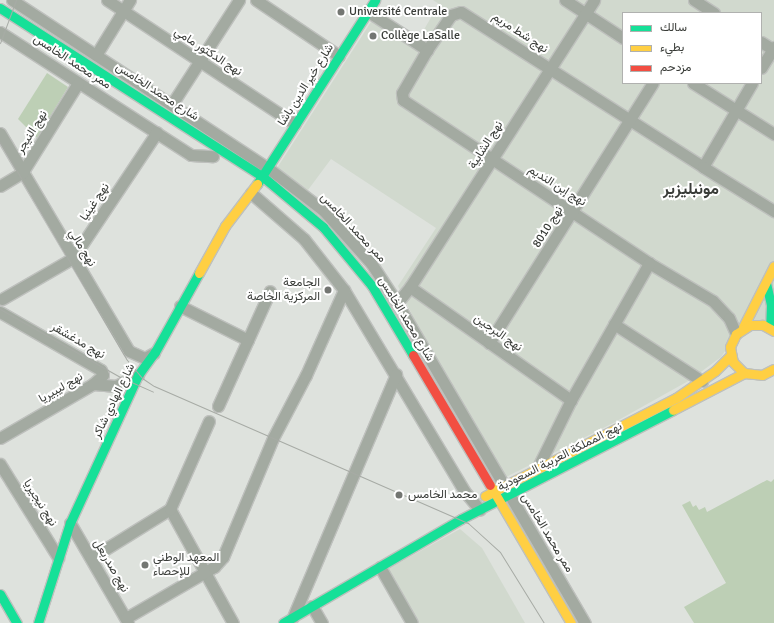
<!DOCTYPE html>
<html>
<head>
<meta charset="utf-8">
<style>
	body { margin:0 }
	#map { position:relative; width:774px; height:623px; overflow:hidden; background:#dee2dd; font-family:Signika,Vazirmatn,sans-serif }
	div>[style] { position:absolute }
	.built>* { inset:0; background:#d1d9ce }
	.green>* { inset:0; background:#bdcfb5 }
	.roads { filter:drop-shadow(1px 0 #bec0bd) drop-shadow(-1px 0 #bec0bd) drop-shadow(0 1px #bec0bd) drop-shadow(0 -1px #bec0bd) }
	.street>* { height:11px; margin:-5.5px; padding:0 5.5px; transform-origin:5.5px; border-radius:5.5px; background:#a3aaa1 }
	.fast>* { height:9px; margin:-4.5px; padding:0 4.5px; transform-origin:4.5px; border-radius:4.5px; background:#16e098 }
	.slow>* { height:9px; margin:-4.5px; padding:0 4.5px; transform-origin:4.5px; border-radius:4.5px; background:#ffcf43 }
	.jam>* { height:9px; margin:-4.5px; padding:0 4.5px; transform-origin:4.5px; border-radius:4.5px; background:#f24e42 }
	.tram>* { height:1px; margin:-0.5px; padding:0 0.5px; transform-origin:0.5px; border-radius:0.5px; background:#a7aba5 }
	.dots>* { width:11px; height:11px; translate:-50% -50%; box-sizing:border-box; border:2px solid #fff; border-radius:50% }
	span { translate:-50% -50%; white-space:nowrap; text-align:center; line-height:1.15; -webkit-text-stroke:4px #fff; paint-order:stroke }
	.poi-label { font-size:12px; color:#393c38 }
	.left { translate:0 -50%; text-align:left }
	.right { translate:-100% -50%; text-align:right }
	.street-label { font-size:12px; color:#393c38 }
	.district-label { font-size:16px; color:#393c38; font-weight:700 }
	.legend { position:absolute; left:622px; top:12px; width:140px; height:72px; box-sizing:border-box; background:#fff; border:1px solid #b0b1af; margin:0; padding:5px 7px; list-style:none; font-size:12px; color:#393c38 }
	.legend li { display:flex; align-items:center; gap:8px; height:20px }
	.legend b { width:20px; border:1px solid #b0b1af }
</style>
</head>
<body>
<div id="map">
	<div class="built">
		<div style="clip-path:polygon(evenodd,433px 0,774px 0,774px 322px,766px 321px,727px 348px,721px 357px,690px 380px,615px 422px,502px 479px,443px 378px,398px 286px,436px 228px,331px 159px,308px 190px,277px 168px,378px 11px,419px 38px,439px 4px,433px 0,623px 13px,761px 13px,761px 83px,623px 83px,623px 13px)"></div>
		<div style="clip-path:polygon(460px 529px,482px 548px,525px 623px,417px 623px,386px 570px)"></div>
	</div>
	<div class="green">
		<div style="clip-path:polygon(47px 73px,68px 87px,37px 138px,18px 119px)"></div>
		<div style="clip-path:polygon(774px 479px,774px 623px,694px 623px,684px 607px,726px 583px,682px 505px,690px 501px,693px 507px,696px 505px,699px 510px,705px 507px,707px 512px,767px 480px,771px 482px)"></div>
	</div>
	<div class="roads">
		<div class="street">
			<div style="left:12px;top:0;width:306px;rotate:33.3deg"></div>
			<div style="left:268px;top:168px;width:71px;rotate:37.5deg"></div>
			<div style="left:324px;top:211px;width:70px;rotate:47.9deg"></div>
			<div style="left:371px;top:263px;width:48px;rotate:57deg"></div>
			<div style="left:397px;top:303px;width:371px;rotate:59.6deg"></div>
			<div style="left:107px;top:0;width:225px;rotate:33.4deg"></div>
			<div style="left:256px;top:0;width:100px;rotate:34deg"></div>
			<div style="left:565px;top:0;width:69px;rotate:33.2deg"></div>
			<div style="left:694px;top:0;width:24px;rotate:33deg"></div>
			<div style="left:367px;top:11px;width:72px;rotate:33deg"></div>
			<div style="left:427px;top:50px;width:42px;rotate:-55.6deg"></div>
			<div style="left:451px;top:15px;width:10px;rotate:-17deg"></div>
			<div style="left:461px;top:12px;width:287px;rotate:32.6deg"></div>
			<div style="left:0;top:32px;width:227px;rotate:32.8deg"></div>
			<div style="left:191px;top:155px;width:22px;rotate:3deg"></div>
			<div style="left:761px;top:42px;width:15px;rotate:32deg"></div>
			<div style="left:427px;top:50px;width:50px;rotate:120.2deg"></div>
			<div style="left:402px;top:93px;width:7px;rotate:82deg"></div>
			<div style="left:403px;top:100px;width:295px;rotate:33.5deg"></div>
			<div style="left:649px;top:263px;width:74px;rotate:30.7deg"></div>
			<div style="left:713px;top:301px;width:23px;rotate:47deg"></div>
			<div style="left:729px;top:318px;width:17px;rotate:66deg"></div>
			<div style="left:96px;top:55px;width:65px;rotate:-58.3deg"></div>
			<div style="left:761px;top:68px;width:25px;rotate:-58deg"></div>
			<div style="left:693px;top:83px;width:96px;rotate:32.2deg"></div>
			<div style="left:752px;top:83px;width:97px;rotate:120.3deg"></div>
			<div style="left:703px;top:167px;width:84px;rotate:31.8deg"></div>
			<div style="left:172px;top:104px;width:124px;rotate:-57.2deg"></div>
			<div style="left:0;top:133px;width:253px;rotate:59.4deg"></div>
			<div style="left:129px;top:351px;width:17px;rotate:24deg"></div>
			<div style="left:145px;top:358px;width:10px;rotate:-29deg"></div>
			<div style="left:0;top:186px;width:26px;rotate:-31deg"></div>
			<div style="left:22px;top:173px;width:106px;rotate:-58.1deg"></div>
			<div style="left:251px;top:193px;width:70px;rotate:41deg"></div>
			<div style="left:304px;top:239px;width:65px;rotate:51.9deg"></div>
			<div style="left:344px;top:290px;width:235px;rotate:59.1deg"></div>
			<div style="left:465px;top:492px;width:23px;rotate:50deg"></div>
			<div style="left:410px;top:287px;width:197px;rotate:35.1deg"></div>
			<div style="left:2px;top:299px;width:82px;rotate:-30deg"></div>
			<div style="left:73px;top:258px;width:151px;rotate:-56.3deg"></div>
			<div style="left:397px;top:303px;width:21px;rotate:-51deg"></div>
			<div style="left:410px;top:287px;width:341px;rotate:-57.3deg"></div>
			<div style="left:180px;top:306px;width:76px;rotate:26.6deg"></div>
			<div style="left:0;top:312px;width:116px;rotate:29.9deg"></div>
			<div style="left:101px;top:370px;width:5px;rotate:68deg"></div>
			<div style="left:103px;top:375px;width:13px;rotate:138deg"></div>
			<div style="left:614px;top:324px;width:105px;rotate:32.9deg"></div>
			<div style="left:489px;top:343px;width:307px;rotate:-57.8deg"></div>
			<div style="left:218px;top:406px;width:126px;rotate:-65.7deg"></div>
			<div style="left:0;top:438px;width:108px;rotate:-30.1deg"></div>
			<div style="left:93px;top:384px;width:23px;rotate:5deg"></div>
			<div style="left:116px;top:386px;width:25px;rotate:-27deg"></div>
			<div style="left:0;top:464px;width:110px;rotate:58.1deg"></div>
			<div style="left:537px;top:469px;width:77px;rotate:-63.8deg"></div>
			<div style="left:571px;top:400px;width:158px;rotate:-60.3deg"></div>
			<div style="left:170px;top:509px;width:130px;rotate:61.1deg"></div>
			<div style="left:70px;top:523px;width:116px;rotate:59.9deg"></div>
			<div style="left:91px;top:558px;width:93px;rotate:-31.8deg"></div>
			<div style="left:170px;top:509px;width:96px;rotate:-66.1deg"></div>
			<div style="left:380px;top:567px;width:64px;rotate:60.3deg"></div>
			<div style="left:312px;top:606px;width:20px;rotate:60deg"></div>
			<div style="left:293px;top:617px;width:264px;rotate:-67deg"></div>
			<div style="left:126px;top:618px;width:102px;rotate:-30.1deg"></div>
			<div style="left:214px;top:567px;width:13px;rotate:-48deg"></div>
			<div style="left:223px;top:557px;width:129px;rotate:-67.2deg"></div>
			<div style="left:273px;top:438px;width:71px;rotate:-62.4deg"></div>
			<div style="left:306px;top:375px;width:93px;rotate:-65.9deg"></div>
		</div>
		<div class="fast">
			<div style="left:0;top:8px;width:311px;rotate:32.7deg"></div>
			<div style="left:262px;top:176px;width:80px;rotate:39.9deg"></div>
			<div style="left:323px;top:227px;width:77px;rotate:50.3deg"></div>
			<div style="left:372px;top:286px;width:80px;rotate:59.3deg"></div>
			<div style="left:257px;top:184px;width:219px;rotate:-57.3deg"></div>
			<div style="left:766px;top:283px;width:22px;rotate:77deg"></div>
			<div style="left:771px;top:304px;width:23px;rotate:92deg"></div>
			<div style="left:0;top:594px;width:34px;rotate:60deg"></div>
			<div style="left:38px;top:623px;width:105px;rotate:-72.3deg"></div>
			<div style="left:70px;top:523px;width:163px;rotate:-65.3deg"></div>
			<div style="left:138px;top:375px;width:29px;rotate:-54deg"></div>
			<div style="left:155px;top:352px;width:90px;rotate:-60.9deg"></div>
			<div style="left:283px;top:623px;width:206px;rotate:-30.3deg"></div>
			<div style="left:461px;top:519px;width:238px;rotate:-27.2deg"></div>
		</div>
		<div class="slow">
			<div style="left:199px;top:273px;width:54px;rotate:-61deg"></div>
			<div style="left:225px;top:226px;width:53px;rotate:-52.7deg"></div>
			<div style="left:743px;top:327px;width:68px;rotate:-63.1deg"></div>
			<div style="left:774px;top:331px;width:13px;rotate:-151deg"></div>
			<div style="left:763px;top:325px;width:13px;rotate:180deg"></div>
			<div style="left:750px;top:325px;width:17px;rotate:147deg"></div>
			<div style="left:736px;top:334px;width:14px;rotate:115deg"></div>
			<div style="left:730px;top:347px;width:15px;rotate:79deg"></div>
			<div style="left:733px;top:362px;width:16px;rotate:45deg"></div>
			<div style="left:744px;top:373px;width:18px;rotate:6deg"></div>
			<div style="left:762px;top:375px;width:13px;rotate:-27deg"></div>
			<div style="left:673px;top:410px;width:80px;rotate:-27.5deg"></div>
			<div style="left:490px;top:485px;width:160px;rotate:59.6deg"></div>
			<div style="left:485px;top:496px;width:215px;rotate:-27.2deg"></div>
			<div style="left:676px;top:398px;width:47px;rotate:-34.7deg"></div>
			<div style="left:715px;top:371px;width:23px;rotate:-45deg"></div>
		</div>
		<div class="jam">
			<div style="left:413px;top:355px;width:151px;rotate:59.4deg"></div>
		</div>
	</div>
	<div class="tram">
		<div style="left:0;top:43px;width:46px;rotate:-69.6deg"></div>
		<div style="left:0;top:142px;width:252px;rotate:59.8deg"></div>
		<div style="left:127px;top:360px;width:23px;rotate:50deg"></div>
		<div style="left:142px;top:378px;width:14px;rotate:34deg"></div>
		<div style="left:154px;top:386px;width:343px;rotate:23.6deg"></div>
		<div style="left:468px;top:523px;width:43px;rotate:42.2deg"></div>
		<div style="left:500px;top:552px;width:84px;rotate:58.2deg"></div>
		<div style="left:0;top:309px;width:138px;rotate:29.5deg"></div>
		<div style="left:120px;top:377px;width:36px;rotate:24deg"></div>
	</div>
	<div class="dots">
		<div style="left:341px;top:12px;background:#737672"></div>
		<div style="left:373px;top:36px;background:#737672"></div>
		<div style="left:328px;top:290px;background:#737672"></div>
		<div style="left:399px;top:495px;background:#737672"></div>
		<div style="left:145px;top:565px;background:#737672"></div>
	</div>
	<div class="poi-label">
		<span class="left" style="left:349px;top:12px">Université Centrale</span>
		<span class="left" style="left:381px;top:36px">Collège LaSalle</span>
		<span class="right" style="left:320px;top:290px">الجامعة<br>المركزية الخاصة</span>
		<span class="left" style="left:408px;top:495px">محمد الخامس</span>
		<span class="left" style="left:153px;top:565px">المعهد الوطني<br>للإحصاء</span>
	</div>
	<div class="street-label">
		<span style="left:520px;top:33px;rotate:33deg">نهج شط مريم</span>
		<span style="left:208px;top:52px;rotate:33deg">نهج الدكتور مامي</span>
		<span style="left:72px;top:62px;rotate:33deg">ممر محمد الخامس</span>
		<span style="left:306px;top:85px;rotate:-58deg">شارع خير الدين باشا</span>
		<span style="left:157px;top:92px;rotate:33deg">شارع محمد الخامس</span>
		<span style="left:32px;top:132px;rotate:-58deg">نهج النيجر</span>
		<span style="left:486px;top:145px;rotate:-58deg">نهج الشابية</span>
		<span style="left:557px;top:186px;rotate:32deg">نهج إبن النديم</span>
		<span style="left:95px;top:202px;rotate:-56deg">نهج غينيا</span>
		<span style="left:548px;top:227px;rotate:-58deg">نهج 8010</span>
		<span style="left:353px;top:228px;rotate:47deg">ممر محمد الخامس</span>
		<span style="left:82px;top:248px;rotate:59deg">نهج مالي</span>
		<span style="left:406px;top:319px;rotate:59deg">شارع محمد الخامس</span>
		<span style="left:498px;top:333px;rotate:35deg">نهج البرجين</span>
		<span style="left:78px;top:341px;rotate:30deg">نهج مدغشقر</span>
		<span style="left:61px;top:388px;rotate:-30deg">نهج ليبيريا</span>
		<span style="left:114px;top:401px;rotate:-64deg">شارع الهادي شاكر</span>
		<span style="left:560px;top:457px;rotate:-27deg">نهج المملكة العربية السعودية</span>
		<span style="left:40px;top:503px;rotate:58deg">نهج نيجيريا</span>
		<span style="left:547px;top:533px;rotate:59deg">ممر محمد الخامس</span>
		<span style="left:111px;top:566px;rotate:60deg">نهج صدربعل</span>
	</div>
	<div class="district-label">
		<span style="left:691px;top:189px">مونبليزير</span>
	</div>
	<ul class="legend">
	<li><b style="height:5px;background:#16e098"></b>سالك</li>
	<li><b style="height:5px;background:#ffcf43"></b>بطيء</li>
	<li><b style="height:5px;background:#f24e42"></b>مزدحم</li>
	</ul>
</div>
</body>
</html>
